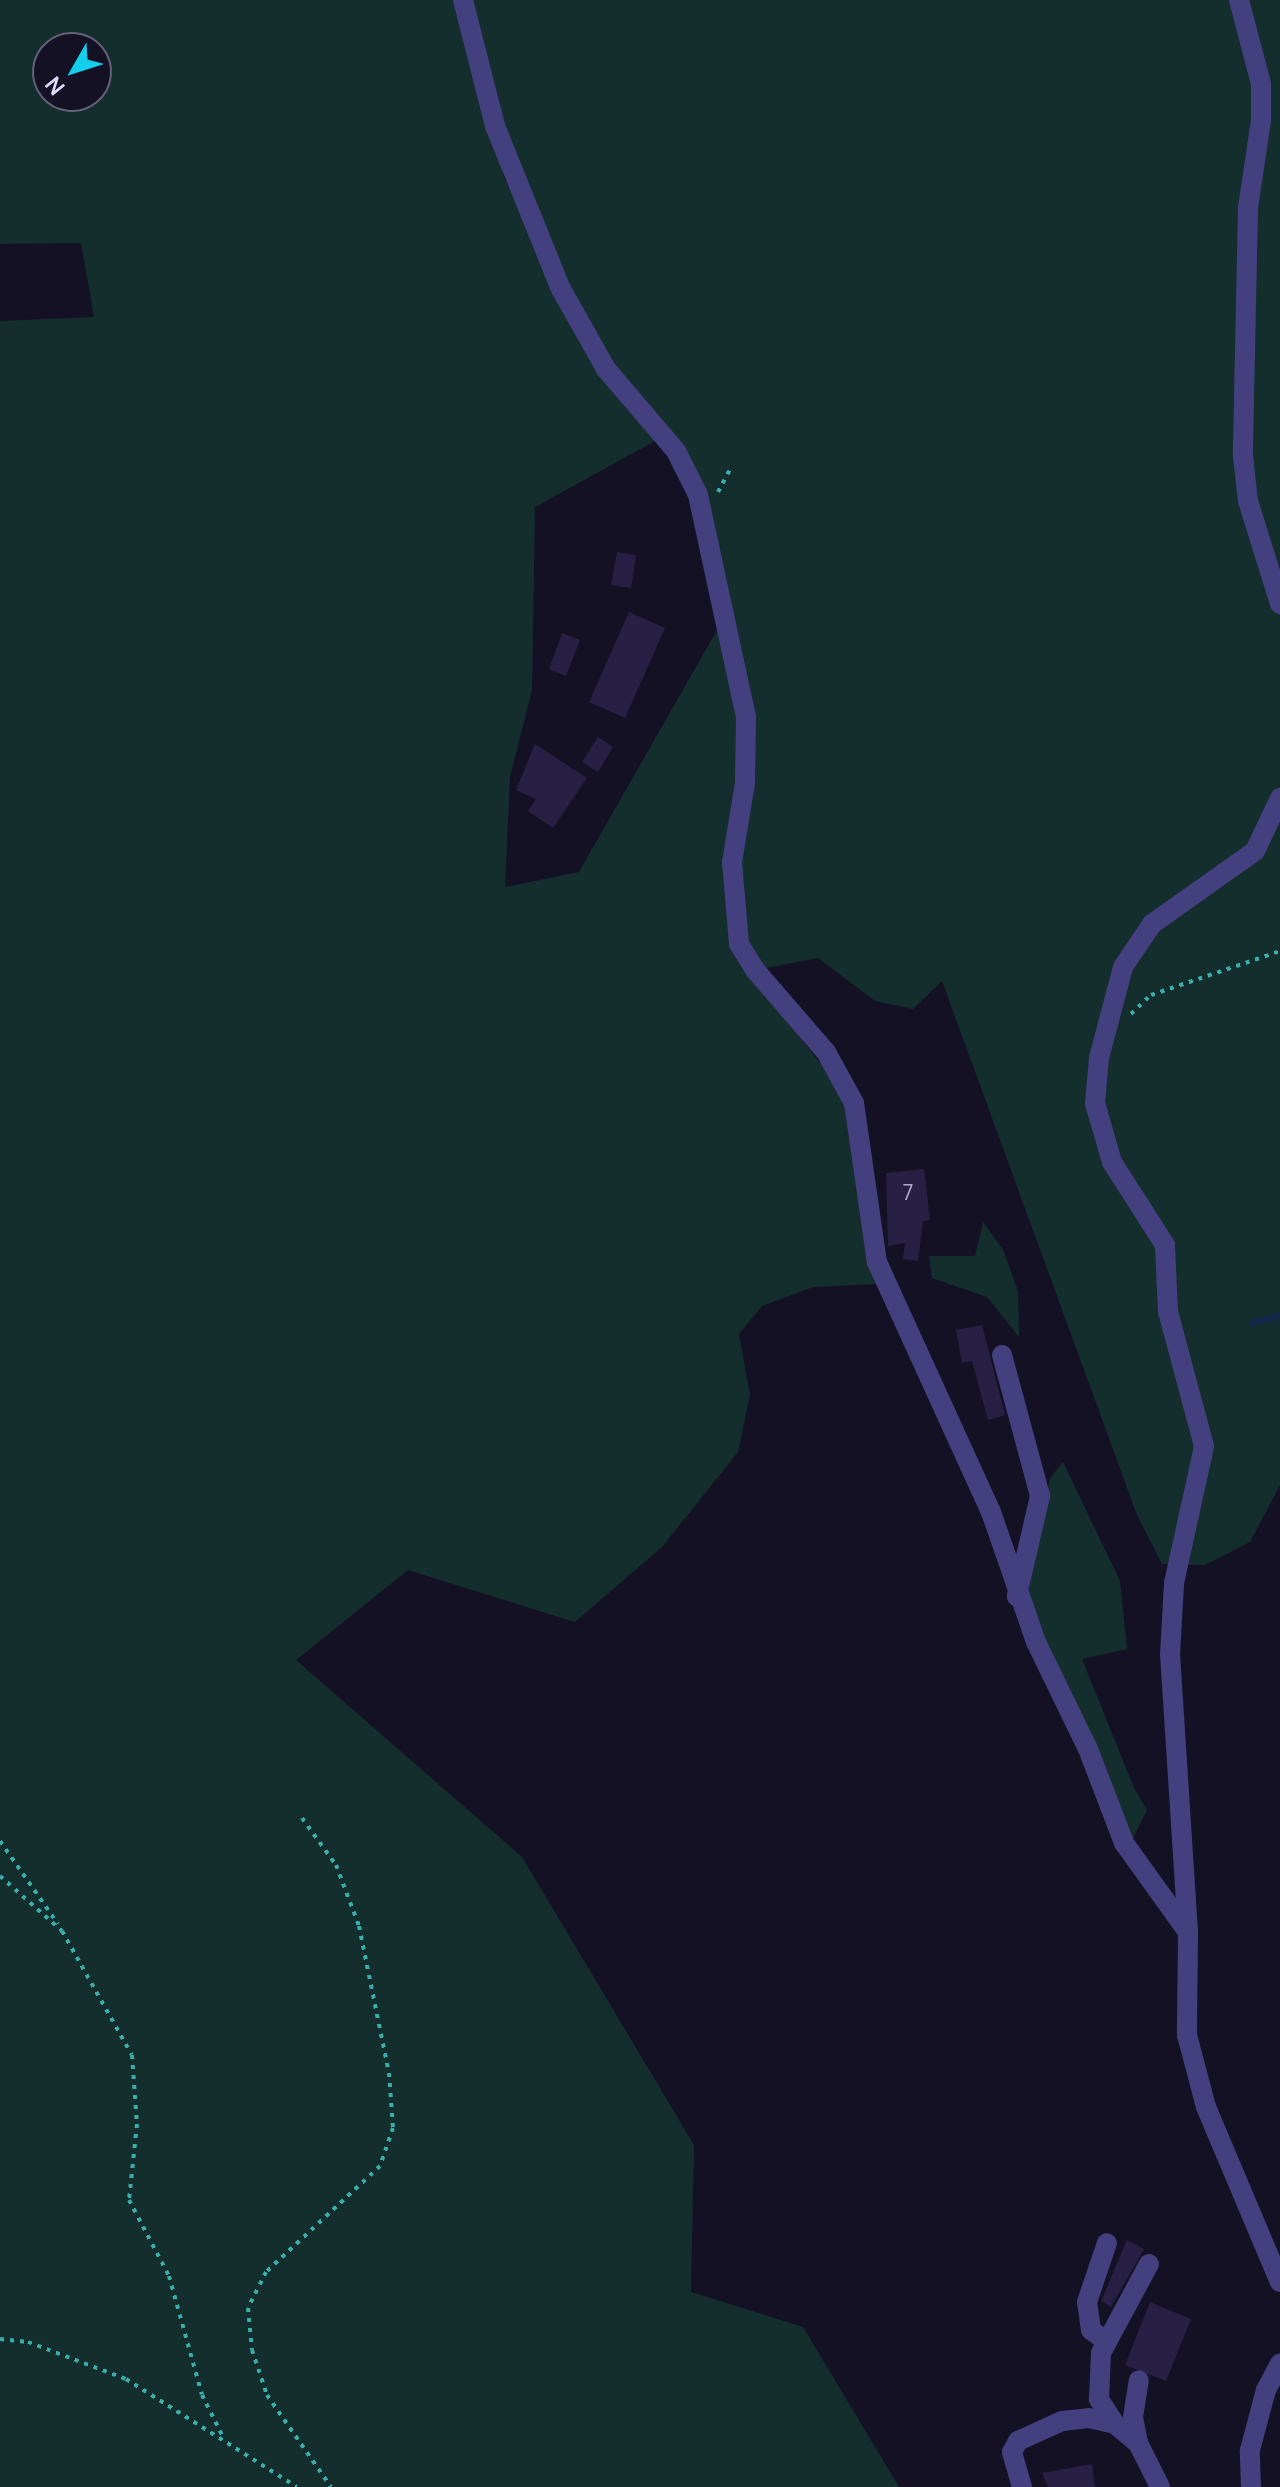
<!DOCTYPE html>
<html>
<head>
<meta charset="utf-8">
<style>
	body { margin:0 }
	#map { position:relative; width:1280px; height:2487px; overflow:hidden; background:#151125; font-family:Manrope,sans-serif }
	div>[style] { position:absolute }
	.green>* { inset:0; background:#142e2e }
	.stream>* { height:6px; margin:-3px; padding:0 3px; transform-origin:3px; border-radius:3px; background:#14284b }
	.building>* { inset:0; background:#271f44 }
	.path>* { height:4px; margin-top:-2px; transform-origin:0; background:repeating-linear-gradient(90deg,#39aeab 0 4px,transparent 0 10px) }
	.minor>* { height:20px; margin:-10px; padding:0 10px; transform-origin:10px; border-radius:10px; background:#444080 }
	span { translate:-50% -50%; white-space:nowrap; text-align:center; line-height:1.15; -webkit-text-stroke:6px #151125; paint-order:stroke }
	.number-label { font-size:22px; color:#b0aace }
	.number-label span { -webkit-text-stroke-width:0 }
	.north { position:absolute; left:32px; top:32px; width:80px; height:80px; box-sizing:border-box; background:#151125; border:2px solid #65617b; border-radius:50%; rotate:231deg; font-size:22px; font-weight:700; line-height:32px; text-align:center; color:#ddd8fc }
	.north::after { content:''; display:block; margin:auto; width:28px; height:36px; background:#14cfec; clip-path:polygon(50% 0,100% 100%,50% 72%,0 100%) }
</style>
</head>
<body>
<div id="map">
	<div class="green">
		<div style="clip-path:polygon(evenodd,0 0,457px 0,504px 177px,537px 248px,655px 441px,535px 507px,532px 690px,510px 777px,505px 887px,579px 872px,720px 625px,740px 729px,740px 961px,842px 1091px,876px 1284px,813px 1287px,762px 1306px,739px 1334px,750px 1395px,738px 1452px,662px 1547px,575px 1622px,408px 1570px,296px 1660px,522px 1857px,694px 2145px,691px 2292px,803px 2327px,899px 2487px,0 2487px,0 321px,94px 317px,81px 243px,0 244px,0 0,48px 48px,96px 48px,96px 96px,48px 96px,48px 48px)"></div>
		<div style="clip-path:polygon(468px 0,1280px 0,1280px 1485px,1250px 1542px,1205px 1565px,1162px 1564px,1137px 1515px,942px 981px,913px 1009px,875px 1001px,818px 958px,761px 969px,751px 955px,736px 896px,749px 786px,707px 508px,589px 334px,510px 155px)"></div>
		<div style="clip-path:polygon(983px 1222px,1003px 1250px,1018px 1291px,1019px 1337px,987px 1297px,932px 1278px,929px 1256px,975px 1256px)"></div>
		<div style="clip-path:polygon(1063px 1462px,1120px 1581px,1127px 1649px,1082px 1659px,1134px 1788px,1147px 1810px,1131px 1842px,1043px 1645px,1028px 1595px,1050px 1478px)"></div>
	</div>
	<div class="stream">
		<div style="left:1253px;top:1323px;width:28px;rotate:-15deg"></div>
	</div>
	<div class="building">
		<div style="clip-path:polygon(617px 552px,636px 555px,631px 588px,611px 585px)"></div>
		<div style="clip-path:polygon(629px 612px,665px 628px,625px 718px,589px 702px)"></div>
		<div style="clip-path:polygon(562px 633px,580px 640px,566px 676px,549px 669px)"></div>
		<div style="clip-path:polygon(598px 737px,613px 747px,598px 772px,582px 762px)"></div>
		<div style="clip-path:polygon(535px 744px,587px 778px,553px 828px,528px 811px,536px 799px,516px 790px)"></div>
		<div style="clip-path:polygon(924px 1169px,930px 1220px,923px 1221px,918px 1261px,903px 1259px,905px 1243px,888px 1246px,886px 1173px)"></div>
		<div style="clip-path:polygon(982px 1325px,1005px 1415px,988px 1420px,972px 1361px,962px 1363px,956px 1330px)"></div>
		<div style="clip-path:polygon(1127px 2240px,1144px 2249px,1111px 2307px,1101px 2301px)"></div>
		<div style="clip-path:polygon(1150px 2302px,1191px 2319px,1166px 2381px,1125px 2365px)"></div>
		<div style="clip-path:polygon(1092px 2464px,1095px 2487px,1048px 2487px,1042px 2473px)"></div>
	</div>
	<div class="path">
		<div style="left:718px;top:492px;width:26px;rotate:-62deg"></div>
		<div style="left:1131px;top:1014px;width:28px;rotate:-44deg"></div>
		<div style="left:1151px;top:995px;width:136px;rotate:-18.8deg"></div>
		<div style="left:302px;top:1818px;width:58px;rotate:54.1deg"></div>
		<div style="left:336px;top:1865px;width:65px;rotate:69.3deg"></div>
		<div style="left:359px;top:1926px;width:150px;rotate:78.5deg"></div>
		<div style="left:389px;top:2073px;width:55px;rotate:85.8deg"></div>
		<div style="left:393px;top:2128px;width:40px;rotate:108.9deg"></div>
		<div style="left:380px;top:2166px;width:156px;rotate:137.1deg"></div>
		<div style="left:266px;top:2272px;width:40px;rotate:116.6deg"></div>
		<div style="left:248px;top:2308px;width:42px;rotate:84.6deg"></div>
		<div style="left:252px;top:2350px;width:47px;rotate:71.6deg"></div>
		<div style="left:267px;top:2395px;width:112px;rotate:55.2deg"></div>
		<div style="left:0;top:1841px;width:101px;rotate:55.1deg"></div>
		<div style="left:0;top:1876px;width:83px;rotate:41.6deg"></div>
		<div style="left:62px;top:1931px;width:142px;rotate:60.6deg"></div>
		<div style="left:132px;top:2055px;width:69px;rotate:85.9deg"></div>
		<div style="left:137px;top:2124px;width:76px;rotate:96deg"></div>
		<div style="left:129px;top:2200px;width:86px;rotate:62.2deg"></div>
		<div style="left:169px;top:2276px;width:123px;rotate:74.5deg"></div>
		<div style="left:202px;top:2395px;width:47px;rotate:63.4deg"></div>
		<div style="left:0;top:2339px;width:28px;rotate:6deg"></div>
		<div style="left:28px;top:2342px;width:105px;rotate:20.7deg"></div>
		<div style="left:126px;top:2379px;width:202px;rotate:32.3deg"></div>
	</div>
	<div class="minor">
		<div style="left:463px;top:0;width:130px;rotate:75.7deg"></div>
		<div style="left:495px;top:126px;width:176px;rotate:68deg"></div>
		<div style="left:561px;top:289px;width:92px;rotate:60.6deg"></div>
		<div style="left:606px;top:369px;width:108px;rotate:49.5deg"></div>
		<div style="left:676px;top:451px;width:49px;rotate:63.4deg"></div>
		<div style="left:698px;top:495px;width:227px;rotate:77.8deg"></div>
		<div style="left:746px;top:717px;width:66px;rotate:90.9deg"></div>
		<div style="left:745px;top:783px;width:80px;rotate:99.3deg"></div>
		<div style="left:732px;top:862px;width:82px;rotate:85.1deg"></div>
		<div style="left:739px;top:944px;width:32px;rotate:58deg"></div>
		<div style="left:756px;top:971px;width:107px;rotate:49.2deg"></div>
		<div style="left:826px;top:1052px;width:58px;rotate:61.2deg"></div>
		<div style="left:854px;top:1103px;width:161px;rotate:81.8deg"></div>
		<div style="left:877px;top:1262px;width:275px;rotate:65.5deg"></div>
		<div style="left:991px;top:1512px;width:138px;rotate:70.9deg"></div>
		<div style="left:1036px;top:1642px;width:119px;rotate:64.1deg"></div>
		<div style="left:1088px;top:1749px;width:101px;rotate:69deg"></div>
		<div style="left:1124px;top:1843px;width:110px;rotate:54.3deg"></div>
		<div style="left:1188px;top:1932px;width:103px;rotate:90.6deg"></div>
		<div style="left:1187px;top:2035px;width:74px;rotate:75.2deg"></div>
		<div style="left:1206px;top:2107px;width:190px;rotate:67.1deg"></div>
		<div style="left:1239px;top:0;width:87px;rotate:75.3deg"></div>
		<div style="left:1261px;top:84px;width:36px;rotate:90deg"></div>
		<div style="left:1261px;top:120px;width:89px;rotate:98.4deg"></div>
		<div style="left:1248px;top:208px;width:248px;rotate:91.2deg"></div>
		<div style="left:1243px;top:456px;width:45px;rotate:83.7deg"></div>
		<div style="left:1248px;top:501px;width:108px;rotate:72.7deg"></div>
		<div style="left:1002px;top:1355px;width:146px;rotate:74.9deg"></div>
		<div style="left:1040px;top:1496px;width:103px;rotate:103deg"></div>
		<div style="left:1188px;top:1932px;width:278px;rotate:-93.7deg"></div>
		<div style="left:1170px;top:1655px;width:72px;rotate:-86.8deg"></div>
		<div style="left:1174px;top:1583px;width:140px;rotate:-77.6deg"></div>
		<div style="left:1204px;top:1446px;width:139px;rotate:-105deg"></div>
		<div style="left:1168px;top:1312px;width:67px;rotate:-92.6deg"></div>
		<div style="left:1165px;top:1245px;width:98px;rotate:-122.6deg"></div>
		<div style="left:1112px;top:1162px;width:61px;rotate:-106.1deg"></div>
		<div style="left:1095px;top:1103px;width:45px;rotate:-84.9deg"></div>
		<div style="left:1099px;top:1058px;width:94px;rotate:-75.2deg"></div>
		<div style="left:1123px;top:967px;width:52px;rotate:-56deg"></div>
		<div style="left:1152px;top:924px;width:126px;rotate:-35.3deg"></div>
		<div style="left:1255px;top:851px;width:59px;rotate:-64.7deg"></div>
		<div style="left:1107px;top:2342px;width:20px;rotate:-143deg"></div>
		<div style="left:1091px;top:2330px;width:28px;rotate:-98deg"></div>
		<div style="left:1087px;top:2302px;width:62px;rotate:-71.3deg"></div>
		<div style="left:1115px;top:2424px;width:30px;rotate:-123deg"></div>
		<div style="left:1099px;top:2399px;width:46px;rotate:-87.5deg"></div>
		<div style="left:1101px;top:2353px;width:101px;rotate:-61.7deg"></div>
		<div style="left:1138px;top:2443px;width:26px;rotate:-101deg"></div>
		<div style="left:1133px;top:2417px;width:37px;rotate:-81deg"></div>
		<div style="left:1022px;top:2487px;width:36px;rotate:-106deg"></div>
		<div style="left:1012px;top:2452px;width:13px;rotate:-61deg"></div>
		<div style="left:1018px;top:2441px;width:48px;rotate:-24.4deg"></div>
		<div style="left:1062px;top:2421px;width:27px;rotate:-6deg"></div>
		<div style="left:1089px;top:2418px;width:27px;rotate:13deg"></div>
		<div style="left:1115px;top:2424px;width:30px;rotate:40deg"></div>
		<div style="left:1138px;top:2443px;width:49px;rotate:63.4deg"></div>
		<div style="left:1251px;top:2487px;width:37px;rotate:-92deg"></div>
		<div style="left:1250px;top:2450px;width:62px;rotate:-75.1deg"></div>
		<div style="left:1266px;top:2390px;width:30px;rotate:-62deg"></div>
	</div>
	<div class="number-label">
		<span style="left:908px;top:1193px">7</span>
	</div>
	<div class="north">N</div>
</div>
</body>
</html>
